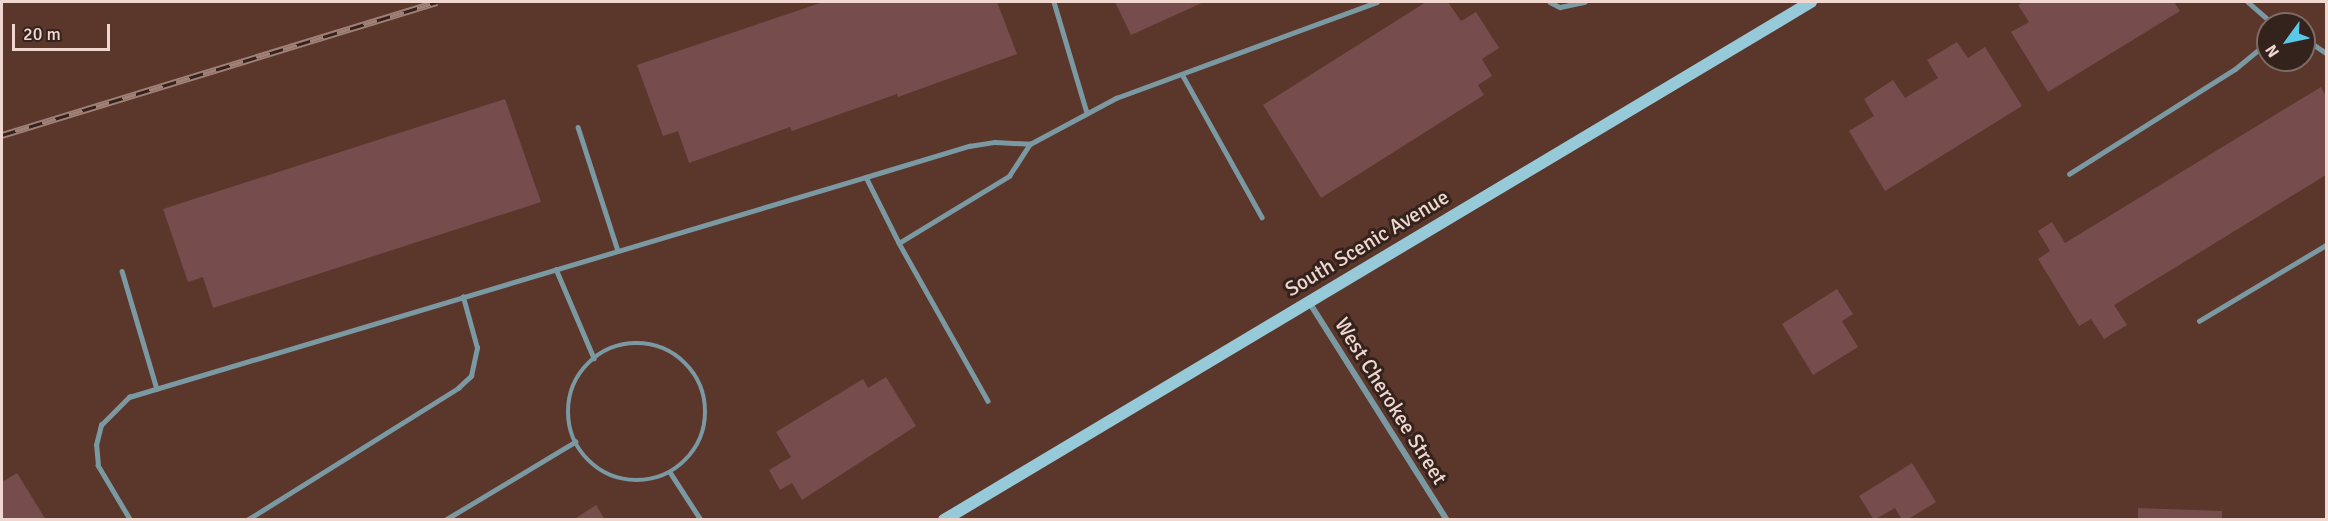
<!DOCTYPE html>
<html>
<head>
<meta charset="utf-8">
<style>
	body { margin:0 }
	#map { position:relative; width:2328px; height:521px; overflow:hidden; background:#5b362a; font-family:Signika,sans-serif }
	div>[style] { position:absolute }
	.building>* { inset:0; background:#764c4d }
	.lane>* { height:4.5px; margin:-2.25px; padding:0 2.25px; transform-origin:2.25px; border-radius:2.25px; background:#7a99a2 }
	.lane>.ring { margin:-2.25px; padding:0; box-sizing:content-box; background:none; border:4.5px solid #7a99a2; border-radius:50% }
	.street>* { height:6px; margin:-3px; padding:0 3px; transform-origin:3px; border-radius:3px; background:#7a99a2 }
	.secondary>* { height:12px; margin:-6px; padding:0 6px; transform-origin:6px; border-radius:6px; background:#97cad9 }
	.rail>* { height:7px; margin-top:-3.5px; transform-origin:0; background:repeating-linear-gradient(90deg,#34231d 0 14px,#a08177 0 28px); box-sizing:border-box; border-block:2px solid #a08177 }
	span { translate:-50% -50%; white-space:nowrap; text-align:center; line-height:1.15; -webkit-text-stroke:6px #34231d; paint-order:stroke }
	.street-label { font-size:21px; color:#f0d8d0 }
	.frame { position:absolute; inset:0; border:3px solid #f0d8d0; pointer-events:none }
	.north { position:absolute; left:2256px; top:12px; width:60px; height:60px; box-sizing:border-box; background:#34231d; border:2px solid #7f6b65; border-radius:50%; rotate:237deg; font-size:16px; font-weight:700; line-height:24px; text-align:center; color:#f0d8d0 }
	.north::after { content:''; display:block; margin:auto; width:21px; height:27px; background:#5ac8e6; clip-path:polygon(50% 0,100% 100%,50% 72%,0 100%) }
	.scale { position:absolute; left:12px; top:24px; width:98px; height:27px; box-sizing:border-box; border:3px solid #f0d8d0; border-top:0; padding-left:8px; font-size:18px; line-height:21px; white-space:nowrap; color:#f0d8d0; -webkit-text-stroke:4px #34231d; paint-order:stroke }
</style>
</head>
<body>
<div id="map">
	<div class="building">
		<div style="clip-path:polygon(823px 2px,997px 2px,1017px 54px,898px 97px,897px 94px,792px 131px,790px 127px,689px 163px,678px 131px,663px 136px,637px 65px)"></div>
		<div style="clip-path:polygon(1115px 2px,1204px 2px,1131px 35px)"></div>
		<div style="clip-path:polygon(1426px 2px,1448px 2px,1461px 21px,1476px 12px,1499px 48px,1482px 59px,1492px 76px,1478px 85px,1484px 95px,1321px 198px,1263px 105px)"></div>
		<div style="clip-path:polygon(2024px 2px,2174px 2px,2180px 11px,2048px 92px,2011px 32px,2029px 22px,2018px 5px)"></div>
		<div style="clip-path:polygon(1957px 42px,1968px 58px,1985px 47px,2022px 106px,1885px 191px,1849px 131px,1874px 116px,1864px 99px,1893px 80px,1905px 98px,1938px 78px,1927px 60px)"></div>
		<div style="clip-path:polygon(2321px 87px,2326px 96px,2326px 175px,2114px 305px,2127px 325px,2104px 339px,2091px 319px,2079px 326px,2038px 259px,2050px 251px,2038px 231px,2052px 222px,2065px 243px)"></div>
		<div style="clip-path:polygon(505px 99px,541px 202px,213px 308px,203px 277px,188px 282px,163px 209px)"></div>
		<div style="clip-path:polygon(1837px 289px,1853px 314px,1842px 321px,1858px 347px,1813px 375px,1782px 324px)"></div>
		<div style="clip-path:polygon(886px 377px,916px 426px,802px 500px,792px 483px,780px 490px,769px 470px,791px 457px,776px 432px,863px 379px,868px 388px)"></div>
		<div style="clip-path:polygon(1912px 463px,1936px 502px,1907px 520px,1902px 520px,1895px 508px,1874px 520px,1859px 496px)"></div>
		<div style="clip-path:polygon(17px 473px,46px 520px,2px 520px,2px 482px)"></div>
		<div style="clip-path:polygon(596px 505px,605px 520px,573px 520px)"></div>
		<div style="clip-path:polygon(2138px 508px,2222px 511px,2222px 520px,2138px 520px)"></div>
	</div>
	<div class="lane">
		<div style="left:1054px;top:2px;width:116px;rotate:73.4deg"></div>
		<div style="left:1550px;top:2px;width:11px;rotate:27deg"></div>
		<div style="left:1560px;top:7px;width:25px;rotate:-12deg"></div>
		<div style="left:2248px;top:2px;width:33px;rotate:41deg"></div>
		<div style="left:2304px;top:38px;width:27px;rotate:34deg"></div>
		<div style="left:1182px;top:74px;width:164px;rotate:60.8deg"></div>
		<div style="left:578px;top:127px;width:130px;rotate:72.1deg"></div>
		<div style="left:2069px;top:174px;width:196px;rotate:-32.3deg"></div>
		<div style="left:2235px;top:69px;width:43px;rotate:-39.3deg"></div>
		<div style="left:866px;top:177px;width:108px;rotate:-16.8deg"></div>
		<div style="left:969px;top:146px;width:26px;rotate:-9deg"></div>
		<div style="left:995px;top:142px;width:35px;rotate:3deg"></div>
		<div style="left:899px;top:243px;width:181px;rotate:60.6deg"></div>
		<div style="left:556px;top:269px;width:97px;rotate:66.9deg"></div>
		<div style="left:122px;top:271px;width:123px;rotate:73.5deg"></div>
		<div style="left:2199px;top:321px;width:148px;rotate:-30.9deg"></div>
		<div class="ring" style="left:568px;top:343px;width:133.5px;height:133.5px"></div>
		<div style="left:670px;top:472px;width:57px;rotate:57.1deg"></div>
		<div style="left:130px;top:520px;width:63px;rotate:-120.7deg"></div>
		<div style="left:98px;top:466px;width:21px;rotate:-95deg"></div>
		<div style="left:96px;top:445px;width:21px;rotate:-76deg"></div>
		<div style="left:101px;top:425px;width:40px;rotate:-45deg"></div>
		<div style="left:129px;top:397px;width:769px;rotate:-16.62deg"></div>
		<div style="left:866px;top:177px;width:74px;rotate:63.4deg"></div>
		<div style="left:899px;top:243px;width:129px;rotate:-31.3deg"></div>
		<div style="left:1009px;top:176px;width:38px;rotate:-57deg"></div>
		<div style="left:1030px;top:144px;width:98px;rotate:-28.1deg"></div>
		<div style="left:1116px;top:98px;width:278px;rotate:-20.2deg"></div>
		<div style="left:247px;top:520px;width:249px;rotate:-32deg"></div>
		<div style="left:458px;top:388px;width:18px;rotate:-43deg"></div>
		<div style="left:471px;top:376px;width:29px;rotate:-78deg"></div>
		<div style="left:477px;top:348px;width:53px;rotate:-105.4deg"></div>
		<div style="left:445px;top:520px;width:152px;rotate:-31deg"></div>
	</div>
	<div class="street">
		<div style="left:1309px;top:302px;width:258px;rotate:57.7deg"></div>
	</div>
	<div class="secondary">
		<div style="left:944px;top:520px;width:1010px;rotate:-30.86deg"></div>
	</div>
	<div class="rail">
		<div style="left:2px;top:135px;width:455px;rotate:-17deg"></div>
	</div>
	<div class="street-label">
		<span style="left:1367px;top:243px;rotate:-31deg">South Scenic Avenue</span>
		<span style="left:1391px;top:401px;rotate:58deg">West Cherokee Street</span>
	</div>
	<div class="frame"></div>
	<div class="north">N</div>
	<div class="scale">20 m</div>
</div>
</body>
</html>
